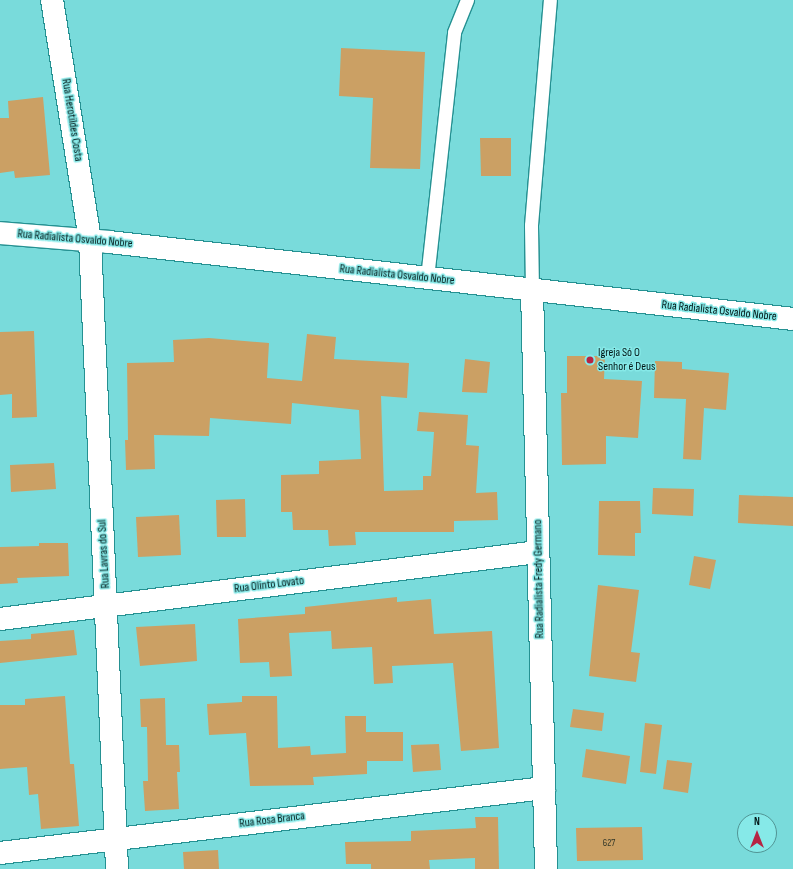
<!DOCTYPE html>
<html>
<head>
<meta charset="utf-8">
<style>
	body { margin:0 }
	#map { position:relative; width:793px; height:869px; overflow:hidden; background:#79dbdb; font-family:"Sofia Sans Condensed",sans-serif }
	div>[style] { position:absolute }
	.building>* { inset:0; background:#cba064 }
	.roads { filter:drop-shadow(1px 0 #259192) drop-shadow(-1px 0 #259192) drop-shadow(0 1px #259192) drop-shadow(0 -1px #259192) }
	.lane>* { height:13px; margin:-6.5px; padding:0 6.5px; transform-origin:6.5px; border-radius:6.5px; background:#fff }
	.street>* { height:22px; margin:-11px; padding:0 11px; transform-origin:11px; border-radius:11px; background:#fff }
	.secondary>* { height:22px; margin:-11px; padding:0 11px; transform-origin:11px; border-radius:11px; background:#fff }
	.dots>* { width:11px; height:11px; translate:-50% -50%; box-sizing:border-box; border:2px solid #86e9e8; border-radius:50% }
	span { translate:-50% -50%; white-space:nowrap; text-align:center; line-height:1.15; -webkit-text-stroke:3px #86e9e8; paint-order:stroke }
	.number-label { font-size:10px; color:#343829 }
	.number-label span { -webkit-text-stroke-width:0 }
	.street-label { font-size:12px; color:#011515 }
	.poi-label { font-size:12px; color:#011515 }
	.left { translate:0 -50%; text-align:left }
	.north { position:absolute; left:737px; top:813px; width:40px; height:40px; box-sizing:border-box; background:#86e9e8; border:1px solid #519494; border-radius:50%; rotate:0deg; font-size:11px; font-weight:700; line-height:16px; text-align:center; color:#011515 }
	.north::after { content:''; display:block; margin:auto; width:14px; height:18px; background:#b62443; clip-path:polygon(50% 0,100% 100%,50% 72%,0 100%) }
</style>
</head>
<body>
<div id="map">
	<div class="building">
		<div style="clip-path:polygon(341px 48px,425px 52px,420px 169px,370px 168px,373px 98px,339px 96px)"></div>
		<div style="clip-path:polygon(43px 97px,50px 175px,15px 178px,14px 171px,0 173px,0 118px,9px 118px,8px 101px)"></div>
		<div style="clip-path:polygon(480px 138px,511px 138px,511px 176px,481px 176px)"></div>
		<div style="clip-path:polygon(34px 331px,37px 417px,12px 418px,12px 394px,0 395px,0 332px)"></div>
		<div style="clip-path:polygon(307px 334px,336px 337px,334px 359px,409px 363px,407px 398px,381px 396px,384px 491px,423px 490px,423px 476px,431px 476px,434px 432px,417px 431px,419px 412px,468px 415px,466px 445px,479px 446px,476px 493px,497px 492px,498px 520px,454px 521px,454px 532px,355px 532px,356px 545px,329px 546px,328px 530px,293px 530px,292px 512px,281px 512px,281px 475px,319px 474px,319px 461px,361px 459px,359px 410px,292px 403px,291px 424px,210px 418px,209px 436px,154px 435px,155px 469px,126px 470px,125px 440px,128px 440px,127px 363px,174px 362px,173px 340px,209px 338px,269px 343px,267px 378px,302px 381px)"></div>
		<div style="clip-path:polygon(567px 356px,605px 356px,604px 379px,642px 381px,638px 438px,606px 436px,606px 464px,562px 465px,561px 393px,567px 393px)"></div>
		<div style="clip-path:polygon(465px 359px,490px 362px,487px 393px,462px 392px)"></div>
		<div style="clip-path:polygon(655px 361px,682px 362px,682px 369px,729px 373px,726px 410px,704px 408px,701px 460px,683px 459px,686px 399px,654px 398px)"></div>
		<div style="clip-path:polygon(54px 463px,56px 489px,11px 492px,10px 465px)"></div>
		<div style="clip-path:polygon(653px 488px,694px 489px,693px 516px,652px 514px)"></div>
		<div style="clip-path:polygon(739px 495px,793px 497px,793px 526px,738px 523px)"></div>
		<div style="clip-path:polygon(245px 499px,246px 537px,217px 537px,216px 500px)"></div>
		<div style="clip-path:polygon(599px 501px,640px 501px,641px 533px,635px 533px,635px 556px,598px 555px)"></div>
		<div style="clip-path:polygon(179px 515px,181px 555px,138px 557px,136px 517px)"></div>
		<div style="clip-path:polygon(39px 543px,68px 543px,69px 576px,17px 578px,18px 583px,0 584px,0 547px,39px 546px)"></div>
		<div style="clip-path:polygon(694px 556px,716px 560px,710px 589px,689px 585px)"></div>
		<div style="clip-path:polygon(598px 585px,639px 590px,631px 652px,640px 653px,636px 682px,589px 676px)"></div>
		<div style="clip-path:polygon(397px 597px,397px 602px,431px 599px,434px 634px,492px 631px,499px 748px,461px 751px,453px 663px,392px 666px,393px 683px,374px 684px,372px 647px,332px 649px,331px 631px,289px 633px,292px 676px,270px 677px,269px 662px,240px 663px,238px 619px,305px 614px,305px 607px)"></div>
		<div style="clip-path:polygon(195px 624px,197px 661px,140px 666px,136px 627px)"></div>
		<div style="clip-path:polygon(74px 630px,77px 655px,0 663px,0 641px,31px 639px,31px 634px)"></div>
		<div style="clip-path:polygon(65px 696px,70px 764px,74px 764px,79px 826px,41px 829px,38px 794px,29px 795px,27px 767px,0 769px,0 705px,25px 705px,25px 699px)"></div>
		<div style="clip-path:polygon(242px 696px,277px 696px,278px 748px,310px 746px,311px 755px,346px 753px,345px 716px,366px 716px,366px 732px,403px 732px,403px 761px,367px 761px,367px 774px,313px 777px,314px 785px,250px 786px,246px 733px,209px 735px,207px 704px,242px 702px)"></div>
		<div style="clip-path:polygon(165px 698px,166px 745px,179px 745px,180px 772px,177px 772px,179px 809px,145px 811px,143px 781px,148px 781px,147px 727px,141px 727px,140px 699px)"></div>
		<div style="clip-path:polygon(573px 709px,604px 713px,602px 731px,570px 727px)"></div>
		<div style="clip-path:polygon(645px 723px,662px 725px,656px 774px,640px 772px)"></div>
		<div style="clip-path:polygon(439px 744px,441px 770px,413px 772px,411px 745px)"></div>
		<div style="clip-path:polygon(586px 749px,630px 756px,626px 784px,582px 777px)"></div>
		<div style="clip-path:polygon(667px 760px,692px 763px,688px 793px,663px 789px)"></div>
		<div style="clip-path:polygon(475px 817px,498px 817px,499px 869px,475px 869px,475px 858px,429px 860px,430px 869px,371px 869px,371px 864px,346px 864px,345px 842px,411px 841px,411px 831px,476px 828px)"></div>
		<div style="clip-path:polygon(642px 827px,643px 860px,577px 861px,576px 828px)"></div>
		<div style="clip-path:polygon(218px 850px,219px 869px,184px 869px,183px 852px)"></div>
	</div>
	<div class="roads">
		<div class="lane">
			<div style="left:427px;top:278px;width:247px;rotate:-83.7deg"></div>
			<div style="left:454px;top:32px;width:35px;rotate:-68deg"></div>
			<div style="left:532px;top:290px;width:65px;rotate:-90.9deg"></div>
			<div style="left:531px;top:225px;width:226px;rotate:-85.2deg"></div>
		</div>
		<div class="street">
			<div style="left:90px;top:240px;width:630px;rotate:87.54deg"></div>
			<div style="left:0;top:619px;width:542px;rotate:-7.1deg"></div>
			<div style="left:0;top:853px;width:548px;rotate:-6.81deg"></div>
		</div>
		<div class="secondary">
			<div style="left:52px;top:0;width:243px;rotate:81deg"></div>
			<div style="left:0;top:233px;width:109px;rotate:4.7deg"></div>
			<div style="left:109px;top:242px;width:688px;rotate:6.42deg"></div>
			<div style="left:532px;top:290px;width:579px;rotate:88.61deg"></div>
		</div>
	</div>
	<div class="dots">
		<div style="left:590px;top:360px;background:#b62443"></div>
	</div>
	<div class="number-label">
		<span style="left:609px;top:844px">627</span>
	</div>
	<div class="street-label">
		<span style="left:72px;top:120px;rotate:81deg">Rua Herotildes Costa</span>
		<span style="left:75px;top:239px;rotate:5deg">Rua Radialista Osvaldo Nobre</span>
		<span style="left:397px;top:275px;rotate:6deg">Rua Radialista Osvaldo Nobre</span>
		<span style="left:719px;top:311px;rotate:6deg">Rua Radialista Osvaldo Nobre</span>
		<span style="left:104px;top:554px;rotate:-93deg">Rua Lavras do Sul</span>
		<span style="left:539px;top:579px;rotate:-91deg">Rua Radialista Fredy Germano</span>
		<span style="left:269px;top:585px;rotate:-7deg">Rua Olinto Lovato</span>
		<span style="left:272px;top:820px;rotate:-7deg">Rua Rosa Branca</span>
	</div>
	<div class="poi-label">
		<span class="left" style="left:598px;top:360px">Igreja Só O<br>Senhor é Deus</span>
	</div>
	<div class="north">N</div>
</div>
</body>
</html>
